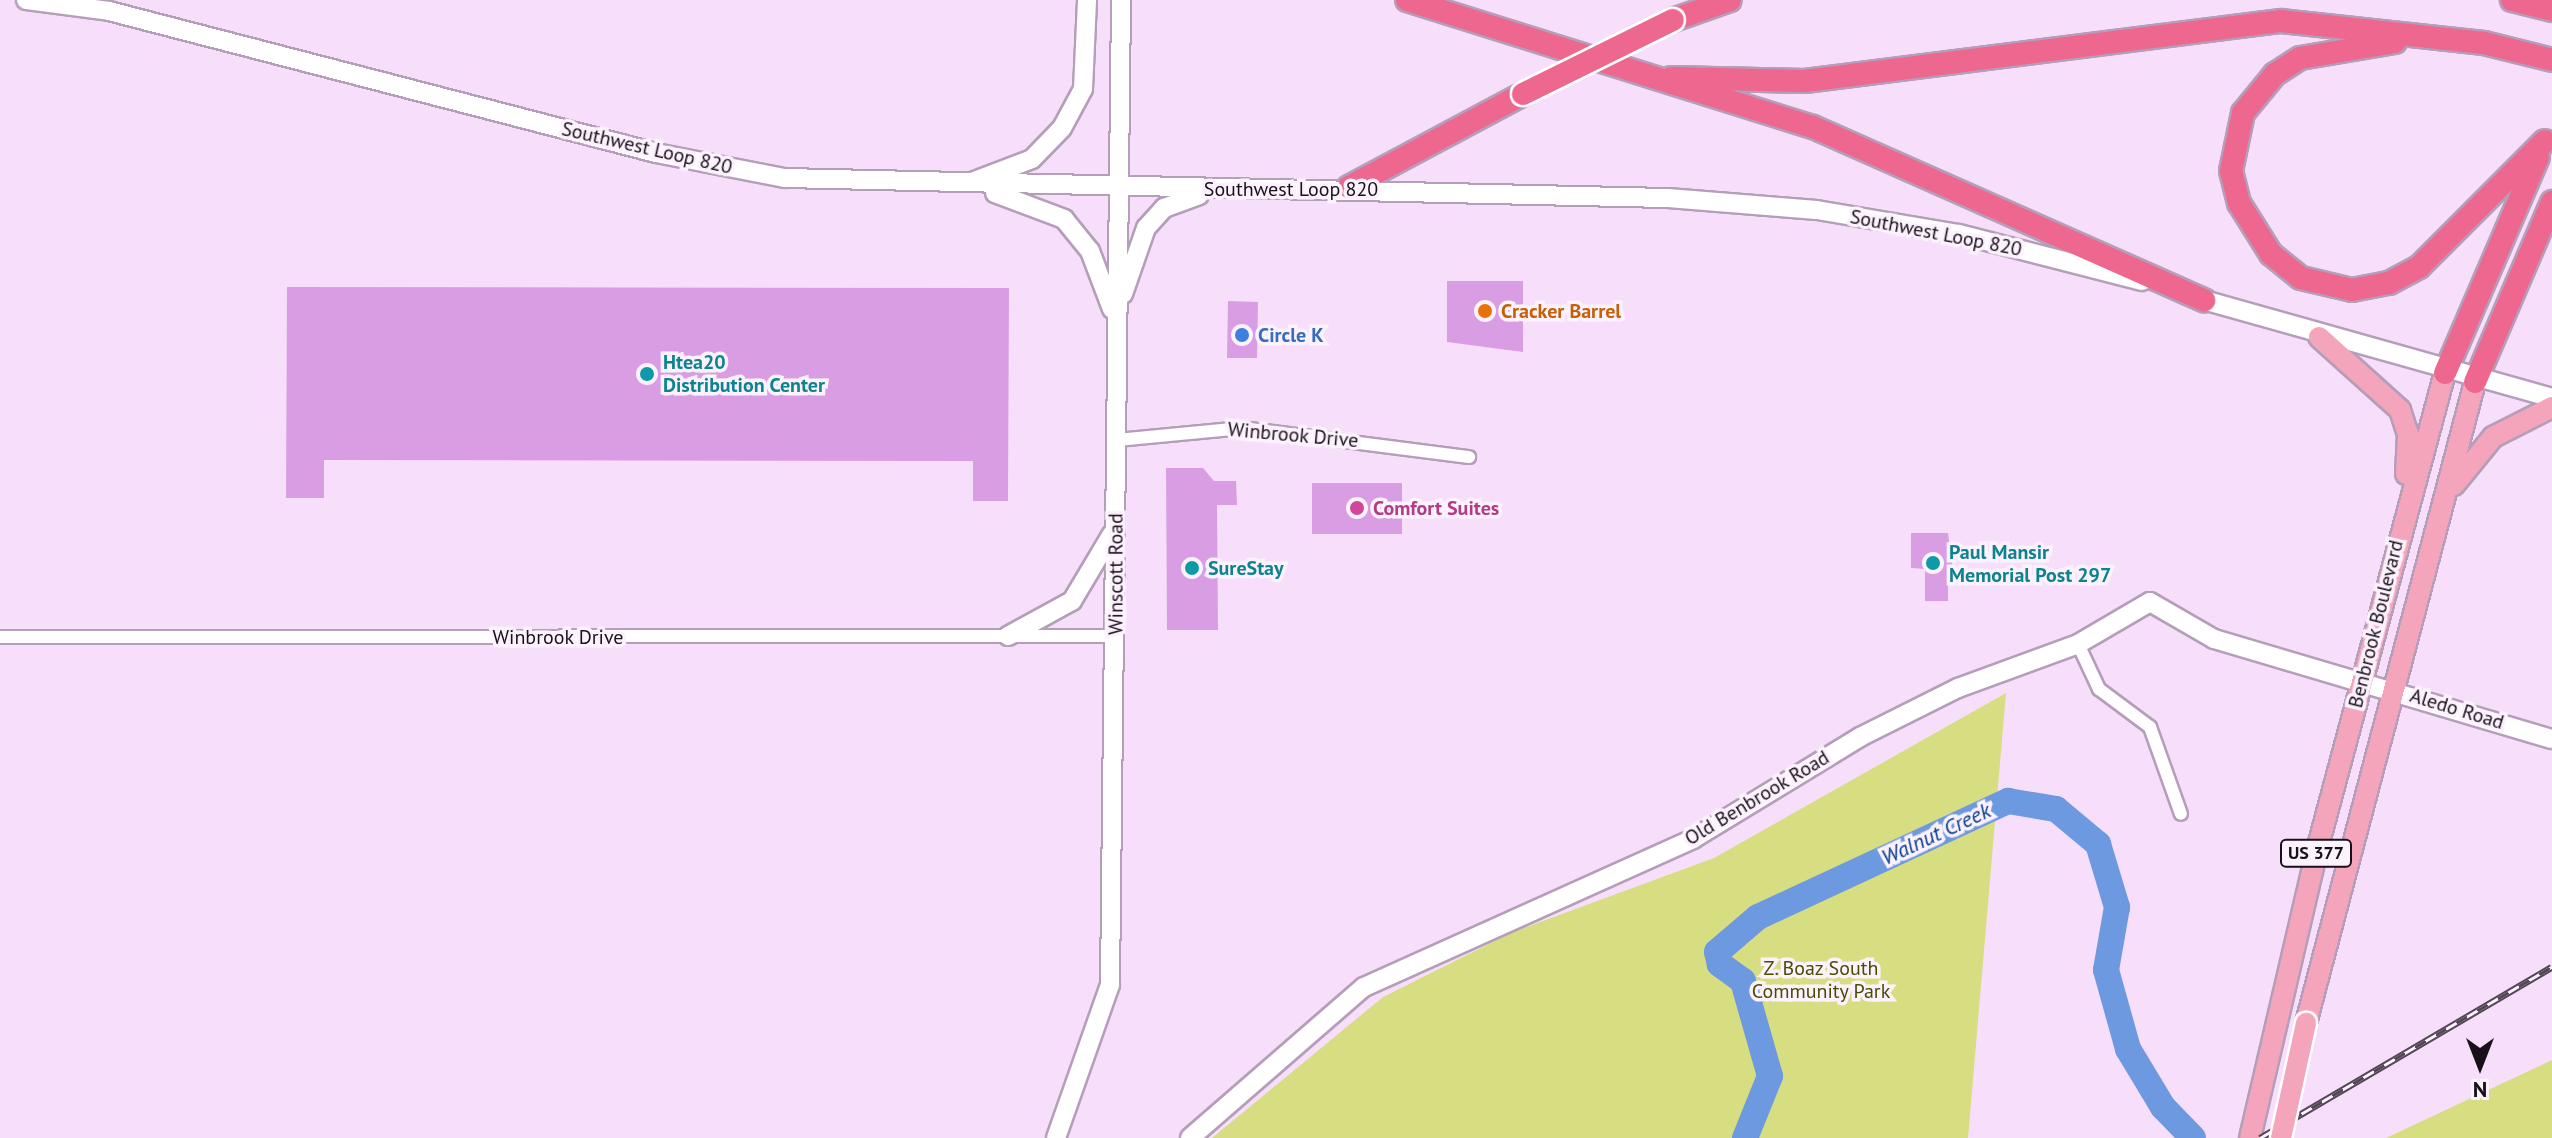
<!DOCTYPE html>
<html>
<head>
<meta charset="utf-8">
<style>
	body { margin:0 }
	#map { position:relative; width:2552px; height:1138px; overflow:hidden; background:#f7dffb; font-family:"PT Sans",sans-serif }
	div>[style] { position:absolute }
	.green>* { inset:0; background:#d7dd81 }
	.river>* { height:26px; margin:-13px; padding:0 13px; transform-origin:13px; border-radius:13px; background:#6d99e1 }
	.building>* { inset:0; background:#d99de3 }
	.roads { filter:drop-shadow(2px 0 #b59eb9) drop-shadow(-2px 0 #b59eb9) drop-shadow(0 2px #b59eb9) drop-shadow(0 -2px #b59eb9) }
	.street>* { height:12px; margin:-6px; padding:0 6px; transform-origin:6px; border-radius:6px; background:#fff }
	.secondary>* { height:18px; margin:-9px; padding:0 9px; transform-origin:9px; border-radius:9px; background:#fff }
	.primary>* { height:20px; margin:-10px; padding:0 10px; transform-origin:10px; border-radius:10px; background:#f4a4bb }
	.highway>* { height:22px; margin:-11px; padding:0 11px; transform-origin:11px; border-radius:11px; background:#ed678e }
	.rail>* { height:7px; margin-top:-3.5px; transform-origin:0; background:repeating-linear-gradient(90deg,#fcf2fd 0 12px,#534755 0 24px); box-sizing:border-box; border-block:2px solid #534755 }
	.bridges { filter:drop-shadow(2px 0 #fff) drop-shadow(-2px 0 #fff) drop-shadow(0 2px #fff) drop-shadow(0 -2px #fff) }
	.primary-bridge>* { height:20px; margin:-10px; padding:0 10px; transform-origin:10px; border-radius:10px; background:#f4a4bb }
	.highway-bridge>* { height:22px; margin:-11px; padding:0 11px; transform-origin:11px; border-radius:11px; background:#ed678e }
	.dots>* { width:22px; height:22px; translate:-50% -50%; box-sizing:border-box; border:4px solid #fcf2fd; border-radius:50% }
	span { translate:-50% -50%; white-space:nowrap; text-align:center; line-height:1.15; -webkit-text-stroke:7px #fcf2fd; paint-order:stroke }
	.shield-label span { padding:2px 6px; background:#fcf2fd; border:2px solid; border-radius:6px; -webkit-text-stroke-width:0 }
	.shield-label { font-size:18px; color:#19111a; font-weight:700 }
	.street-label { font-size:20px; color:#19111a }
	.food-label { font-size:20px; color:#c56008; font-weight:700 }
	.left { translate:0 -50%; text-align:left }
	.shop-label { font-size:20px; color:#366cbe; font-weight:700 }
	.culture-label { font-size:20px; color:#0d838f; font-weight:700 }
	.hotel-label { font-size:20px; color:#b23c85; font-weight:700 }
	.park-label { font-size:20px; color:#494b00 }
	.water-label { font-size:22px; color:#053c8e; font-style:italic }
	.north { position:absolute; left:2440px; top:1026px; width:80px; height:80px; -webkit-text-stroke:6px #fcf2fd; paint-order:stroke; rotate:180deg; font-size:22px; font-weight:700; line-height:32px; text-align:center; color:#19111a }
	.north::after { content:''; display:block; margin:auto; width:28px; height:36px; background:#19111a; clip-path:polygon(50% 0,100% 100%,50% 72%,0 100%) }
</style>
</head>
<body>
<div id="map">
	<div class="green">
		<div style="clip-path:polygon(2006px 693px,1968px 1138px,1212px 1138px,1383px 997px,1513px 932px,1714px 858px)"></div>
		<div style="clip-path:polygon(2552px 1060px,2552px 1138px,2386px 1138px)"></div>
	</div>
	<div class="river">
		<div style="left:1745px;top:1138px;width:67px;rotate:-68deg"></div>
		<div style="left:1770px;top:1076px;width:99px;rotate:-105.9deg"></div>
		<div style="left:1743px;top:981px;width:29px;rotate:-144deg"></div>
		<div style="left:1720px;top:964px;width:12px;rotate:-104deg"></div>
		<div style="left:1717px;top:952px;width:54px;rotate:-40.5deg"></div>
		<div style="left:1758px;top:917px;width:276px;rotate:-24.9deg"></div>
		<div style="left:2008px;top:801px;width:49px;rotate:9.5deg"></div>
		<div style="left:2056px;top:809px;width:55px;rotate:39.8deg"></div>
		<div style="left:2098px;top:844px;width:66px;rotate:73.2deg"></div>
		<div style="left:2117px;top:907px;width:64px;rotate:99.9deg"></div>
		<div style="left:2106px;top:970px;width:82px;rotate:74.4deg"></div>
		<div style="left:2128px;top:1049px;width:68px;rotate:58.9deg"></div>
		<div style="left:2163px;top:1107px;width:43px;rotate:45.9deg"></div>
	</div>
	<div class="building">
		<div style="clip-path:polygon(1447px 281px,1523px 281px,1523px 352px,1447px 342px)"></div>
		<div style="clip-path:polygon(287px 287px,1009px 288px,1008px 501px,973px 501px,973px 461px,324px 460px,324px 498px,286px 498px)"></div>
		<div style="clip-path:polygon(1228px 301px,1258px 302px,1257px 358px,1227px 358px)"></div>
		<div style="clip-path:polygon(1166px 468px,1203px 468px,1214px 481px,1236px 481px,1237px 505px,1217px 505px,1218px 630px,1167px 630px)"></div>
		<div style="clip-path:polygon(1312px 483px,1402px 483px,1402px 534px,1312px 534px)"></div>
		<div style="clip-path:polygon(1911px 533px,1948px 533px,1954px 579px,1948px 579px,1948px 601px,1925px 601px,1925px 569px,1911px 568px)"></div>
	</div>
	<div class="roads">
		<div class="street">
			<div style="left:1117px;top:440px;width:126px;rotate:-5.5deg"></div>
			<div style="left:1242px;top:428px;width:229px;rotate:7.3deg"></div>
			<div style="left:0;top:637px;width:1116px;rotate:-0.05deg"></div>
			<div style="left:2078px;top:644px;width:50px;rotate:65deg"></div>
			<div style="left:2099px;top:689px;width:64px;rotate:36.7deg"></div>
			<div style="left:2150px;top:727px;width:92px;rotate:70.4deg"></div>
		</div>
		<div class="secondary">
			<div style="left:26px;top:0;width:84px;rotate:7.5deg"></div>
			<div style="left:109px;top:11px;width:565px;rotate:14.55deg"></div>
			<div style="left:656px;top:153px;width:131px;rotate:11deg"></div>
			<div style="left:785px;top:178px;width:883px;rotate:1.3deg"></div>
			<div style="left:1668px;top:198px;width:149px;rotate:4.6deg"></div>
			<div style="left:1817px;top:210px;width:144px;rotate:9.6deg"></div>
			<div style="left:1959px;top:234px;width:189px;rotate:14.4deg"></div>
			<div style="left:972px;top:182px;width:64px;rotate:-21deg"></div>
			<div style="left:1032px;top:159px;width:43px;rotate:-45.9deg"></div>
			<div style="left:1062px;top:128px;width:44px;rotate:-61.7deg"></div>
			<div style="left:1083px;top:89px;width:89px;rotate:-87.4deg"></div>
			<div style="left:995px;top:193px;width:74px;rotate:20.6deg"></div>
			<div style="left:1064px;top:219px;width:41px;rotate:50.9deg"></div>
			<div style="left:1090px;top:251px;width:62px;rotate:69.2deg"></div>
			<div style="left:1123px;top:294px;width:70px;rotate:-70.8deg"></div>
			<div style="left:1146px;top:228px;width:27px;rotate:-48deg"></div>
			<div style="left:1164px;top:208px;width:37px;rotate:-20deg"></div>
			<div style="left:2193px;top:297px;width:373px;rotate:15.7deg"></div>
			<div style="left:1008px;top:636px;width:73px;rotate:-28.7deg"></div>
			<div style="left:1072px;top:601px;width:78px;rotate:-59.2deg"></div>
			<div style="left:1056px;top:1138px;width:162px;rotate:-70.6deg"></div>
			<div style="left:1110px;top:985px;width:985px;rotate:-89.36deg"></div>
			<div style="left:1190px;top:1138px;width:230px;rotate:-41deg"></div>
			<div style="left:1364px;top:987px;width:361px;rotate:-24.2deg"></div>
			<div style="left:1693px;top:839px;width:196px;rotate:-31.4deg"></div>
			<div style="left:1860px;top:737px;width:110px;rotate:-26.6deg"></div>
			<div style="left:1958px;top:688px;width:128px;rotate:-20.1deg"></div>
			<div style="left:2078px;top:644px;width:83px;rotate:-30.3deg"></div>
			<div style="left:2150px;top:602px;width:74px;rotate:30deg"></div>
			<div style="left:2214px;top:639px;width:352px;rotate:16.5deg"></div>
		</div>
		<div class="primary">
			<div style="left:2319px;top:337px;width:109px;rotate:42deg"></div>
			<div style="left:2400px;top:410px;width:25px;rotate:72deg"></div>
			<div style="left:2408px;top:434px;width:40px;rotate:92.9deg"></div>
			<div style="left:2454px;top:485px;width:62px;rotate:-50.9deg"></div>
			<div style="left:2493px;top:437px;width:66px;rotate:-27deg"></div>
			<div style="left:2306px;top:1023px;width:663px;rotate:-75.23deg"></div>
			<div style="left:2250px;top:1138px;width:296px;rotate:-76.9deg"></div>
			<div style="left:2317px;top:850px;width:494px;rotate:-75deg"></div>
		</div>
		<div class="highway">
			<div style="left:1407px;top:0;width:425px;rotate:17.4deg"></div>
			<div style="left:1813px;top:127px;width:428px;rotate:23.9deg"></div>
			<div style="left:2512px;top:0;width:41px;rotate:14deg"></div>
			<div style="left:1673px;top:20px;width:60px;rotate:-19.3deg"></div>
			<div style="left:2395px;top:42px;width:96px;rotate:170.4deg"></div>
			<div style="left:2300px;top:58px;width:30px;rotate:147deg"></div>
			<div style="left:2275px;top:74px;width:50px;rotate:129.4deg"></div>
			<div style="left:2243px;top:113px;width:59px;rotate:101.7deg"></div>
			<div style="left:2231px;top:171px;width:33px;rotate:76deg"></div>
			<div style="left:2239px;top:203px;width:60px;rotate:57.9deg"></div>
			<div style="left:2271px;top:254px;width:38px;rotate:39deg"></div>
			<div style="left:2301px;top:278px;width:52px;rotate:13.2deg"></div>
			<div style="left:2352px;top:290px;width:38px;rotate:-11deg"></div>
			<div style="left:2389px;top:283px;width:34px;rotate:-28deg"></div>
			<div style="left:2419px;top:267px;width:178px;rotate:-45deg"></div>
			<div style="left:1671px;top:78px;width:134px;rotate:1.3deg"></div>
			<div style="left:1805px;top:81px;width:480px;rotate:-7.2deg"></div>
			<div style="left:2281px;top:21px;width:204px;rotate:6.2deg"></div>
			<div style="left:2484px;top:43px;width:70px;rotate:14deg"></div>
			<div style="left:1349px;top:187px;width:197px;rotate:-28.1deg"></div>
			<div style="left:2445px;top:373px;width:235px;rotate:-66.7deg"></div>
			<div style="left:2475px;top:382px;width:196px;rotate:-66.8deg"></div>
		</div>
	</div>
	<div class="rail">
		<div style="left:2260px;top:1138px;width:338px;rotate:-30.4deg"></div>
	</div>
	<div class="bridges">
		<div class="primary-bridge">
			<div style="left:2281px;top:1138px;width:118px;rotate:-77.7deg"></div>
		</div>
		<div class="highway-bridge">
			<div style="left:1523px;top:94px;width:167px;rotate:-26.3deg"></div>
		</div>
	</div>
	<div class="dots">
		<div style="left:1485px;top:311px;background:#e8710a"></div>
		<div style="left:1242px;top:335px;background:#3f7fe0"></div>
		<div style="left:647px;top:374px;background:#0f9aa8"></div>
		<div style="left:1357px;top:508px;background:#d1479c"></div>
		<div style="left:1933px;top:563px;background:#0f9aa8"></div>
		<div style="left:1192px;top:568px;background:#0f9aa8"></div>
	</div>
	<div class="shield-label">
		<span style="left:2316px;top:853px">US 377</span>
	</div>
	<div class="street-label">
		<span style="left:647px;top:148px;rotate:13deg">Southwest Loop 820</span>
		<span style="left:1291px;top:189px">Southwest Loop 820</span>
		<span style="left:1936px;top:233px;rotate:11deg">Southwest Loop 820</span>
		<span style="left:1293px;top:435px;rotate:5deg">Winbrook Drive</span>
		<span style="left:1116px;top:574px;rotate:-90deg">Winscott Road</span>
		<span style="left:2376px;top:624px;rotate:-76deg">Benbrook Boulevard</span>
		<span style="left:558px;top:637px">Winbrook Drive</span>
		<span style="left:2457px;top:709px;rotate:17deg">Aledo Road</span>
		<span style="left:1757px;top:798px;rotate:-31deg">Old Benbrook Road</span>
	</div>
	<div class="food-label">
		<span class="left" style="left:1501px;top:311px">Cracker Barrel</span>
	</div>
	<div class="shop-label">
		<span class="left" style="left:1258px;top:335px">Circle K</span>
	</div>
	<div class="culture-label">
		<span class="left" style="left:663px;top:374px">Htea20<br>Distribution Center</span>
		<span class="left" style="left:1949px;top:564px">Paul Mansir<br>Memorial Post 297</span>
		<span class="left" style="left:1208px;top:568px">SureStay</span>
	</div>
	<div class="hotel-label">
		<span class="left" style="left:1373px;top:508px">Comfort Suites</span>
	</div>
	<div class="park-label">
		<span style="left:1821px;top:980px">Z. Boaz South<br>Community Park</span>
	</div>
	<div class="water-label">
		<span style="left:1936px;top:834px;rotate:-25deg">Walnut Creek</span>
	</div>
	<div class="north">N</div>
</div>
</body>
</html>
